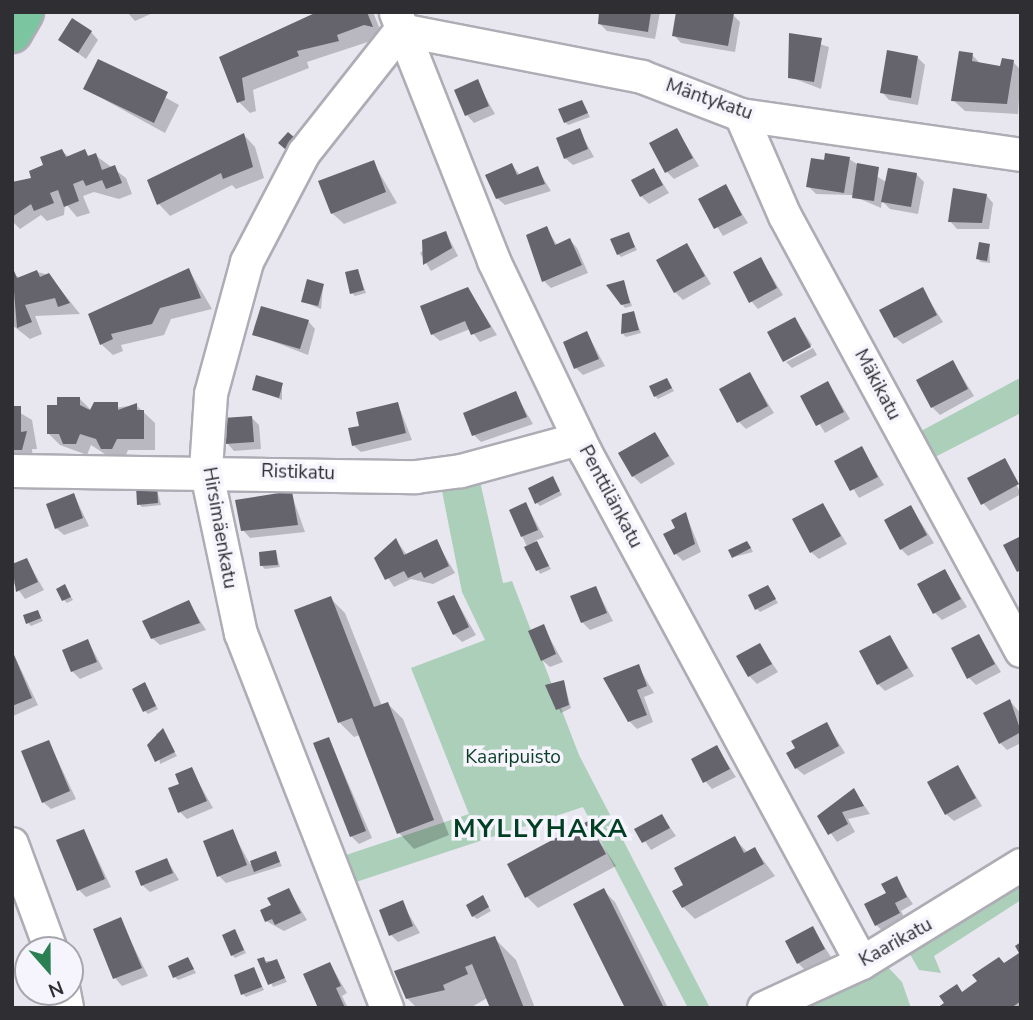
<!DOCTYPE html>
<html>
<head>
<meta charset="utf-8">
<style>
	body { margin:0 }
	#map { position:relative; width:1033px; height:1020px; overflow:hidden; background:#e8e7f0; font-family:"Nunito Sans",sans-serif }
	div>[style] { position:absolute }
	.green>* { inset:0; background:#abcfb8 }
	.shadow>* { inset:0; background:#0003 }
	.building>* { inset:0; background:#65636b }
	.roads { filter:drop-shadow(2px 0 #aeacb4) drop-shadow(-2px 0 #aeacb4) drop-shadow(0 2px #aeacb4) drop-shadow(0 -2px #aeacb4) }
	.minor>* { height:32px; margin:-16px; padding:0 16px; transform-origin:16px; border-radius:16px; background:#fff }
	.major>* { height:38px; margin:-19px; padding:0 19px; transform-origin:19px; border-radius:19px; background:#7cc5a1 }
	span { translate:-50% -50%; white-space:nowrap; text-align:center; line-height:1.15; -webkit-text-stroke:7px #f6f4fd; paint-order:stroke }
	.street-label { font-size:19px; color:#2f2e32 }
	.park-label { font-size:19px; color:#0b3f25 }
	.district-label { font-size:26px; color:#003f22; font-weight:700; letter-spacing:2px }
	.frame { position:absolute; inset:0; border:14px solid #2f2e32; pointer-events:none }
	.north { position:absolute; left:14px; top:936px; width:70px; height:70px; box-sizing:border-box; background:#f6f4fd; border:2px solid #a6a5ac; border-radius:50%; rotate:159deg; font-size:19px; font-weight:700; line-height:28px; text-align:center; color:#2f2e32 }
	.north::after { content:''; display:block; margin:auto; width:24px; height:32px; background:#2b8053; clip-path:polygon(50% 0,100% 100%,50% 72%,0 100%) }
</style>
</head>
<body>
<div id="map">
	<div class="green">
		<div style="clip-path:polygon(1021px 371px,1021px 413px,935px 457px,921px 431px,1020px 378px)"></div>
		<div style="clip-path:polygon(479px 477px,503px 583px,512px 581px,579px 755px,710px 1008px,688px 1008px,583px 807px,353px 883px,343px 856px,469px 814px,411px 668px,485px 640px,462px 592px,440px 481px)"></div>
		<div style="clip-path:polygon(1021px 876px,1021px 900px,934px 956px,941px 973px,919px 970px,907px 949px)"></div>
		<div style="clip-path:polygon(885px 964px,902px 982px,911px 1008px,796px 1008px)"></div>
	</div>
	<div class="shadow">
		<div style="clip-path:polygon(127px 12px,155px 12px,135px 21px)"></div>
		<div style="clip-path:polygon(327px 12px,373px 12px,383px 37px,307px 62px,309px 68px,253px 90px,256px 111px,250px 113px,239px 102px,222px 58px)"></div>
		<div style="clip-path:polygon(601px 12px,660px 12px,655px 39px,607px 31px,599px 23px)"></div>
		<div style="clip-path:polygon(678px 12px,733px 15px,740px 22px,735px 52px,681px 43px,674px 35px)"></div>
		<div style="clip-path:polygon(91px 32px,98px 40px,86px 59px,60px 40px)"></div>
		<div style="clip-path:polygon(791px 35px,829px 47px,821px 89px,790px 77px)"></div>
		<div style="clip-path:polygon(972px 55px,981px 64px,1002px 68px,1013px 62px,1021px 70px,1018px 114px,965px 111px,953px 100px)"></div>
		<div style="clip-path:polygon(917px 57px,925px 65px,918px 105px,889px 100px,882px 92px)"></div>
		<div style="clip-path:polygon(99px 61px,179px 105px,165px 133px,85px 89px)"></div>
		<div style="clip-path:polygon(477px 82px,495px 114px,474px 123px,467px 115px)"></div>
		<div style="clip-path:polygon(582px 102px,590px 117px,568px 125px,565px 122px)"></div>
		<div style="clip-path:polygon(579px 130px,594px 157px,573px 165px,565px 158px)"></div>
		<div style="clip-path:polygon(677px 130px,699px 166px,674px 179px,667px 172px)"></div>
		<div style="clip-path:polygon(244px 135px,255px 147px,264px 178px,236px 189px,232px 185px,170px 216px,159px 204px,149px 181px)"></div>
		<div style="clip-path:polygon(62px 151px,69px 157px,95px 155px,126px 178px,132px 194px,119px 199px,94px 192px,83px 196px,90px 213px,77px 217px,65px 203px,64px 215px,47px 221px,41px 215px,20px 229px,12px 221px,12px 185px,34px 179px)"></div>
		<div style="clip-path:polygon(849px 159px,886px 182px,916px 174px,924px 182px,918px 214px,890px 209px,882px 201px,881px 208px,851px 195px,816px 194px,808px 186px,812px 160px)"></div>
		<div style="clip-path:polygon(373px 162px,397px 203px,344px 224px,332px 213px)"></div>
		<div style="clip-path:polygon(512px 165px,520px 175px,537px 168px,551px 191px,505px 205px,497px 198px)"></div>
		<div style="clip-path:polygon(654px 170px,669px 193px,649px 204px,641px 196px)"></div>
		<div style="clip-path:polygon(725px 187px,748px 223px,723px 236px,700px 200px)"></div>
		<div style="clip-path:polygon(986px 195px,993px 203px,989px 229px,957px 229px,950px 221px)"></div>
		<div style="clip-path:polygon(546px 228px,558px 246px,570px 240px,577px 248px,588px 273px,551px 288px,544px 281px)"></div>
		<div style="clip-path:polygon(446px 233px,458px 256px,431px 271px,420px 253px)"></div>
		<div style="clip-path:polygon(628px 234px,637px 250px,621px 257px,618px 254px)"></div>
		<div style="clip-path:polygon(687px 245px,711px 284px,683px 300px,675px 292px)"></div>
		<div style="clip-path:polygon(989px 245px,990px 263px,981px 262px,978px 259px)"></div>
		<div style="clip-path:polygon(761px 259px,783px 295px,758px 309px,751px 301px)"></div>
		<div style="clip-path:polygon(189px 270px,212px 309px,171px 319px,164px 335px,121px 345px,123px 351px,113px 355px,101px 344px,90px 315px)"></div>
		<div style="clip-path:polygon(358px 271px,366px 293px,355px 296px,352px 293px)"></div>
		<div style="clip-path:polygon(37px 272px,49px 275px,80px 314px,35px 316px,42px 334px,30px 339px,12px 325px,12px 273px,20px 278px)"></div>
		<div style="clip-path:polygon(623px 282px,632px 306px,625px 308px,622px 304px)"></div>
		<div style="clip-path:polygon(323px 286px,321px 309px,302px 301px)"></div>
		<div style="clip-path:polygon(468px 289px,497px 335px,480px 342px,470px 329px,440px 341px,432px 334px)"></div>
		<div style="clip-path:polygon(922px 289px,943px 322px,903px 344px,895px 337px)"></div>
		<div style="clip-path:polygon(633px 313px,641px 333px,626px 337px,623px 334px)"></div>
		<div style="clip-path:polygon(795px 319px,812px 345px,784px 359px)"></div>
		<div style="clip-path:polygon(308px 321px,315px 329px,308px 355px,254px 334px)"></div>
		<div style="clip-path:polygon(587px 333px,605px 366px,583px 375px,576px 368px)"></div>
		<div style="clip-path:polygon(813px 348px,817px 355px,792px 368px,786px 362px)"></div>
		<div style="clip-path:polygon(953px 362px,974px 396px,940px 415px,932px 407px)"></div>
		<div style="clip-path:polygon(750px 374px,774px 413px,746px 429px,738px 421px)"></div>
		<div style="clip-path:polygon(667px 380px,674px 391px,658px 399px,655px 396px)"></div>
		<div style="clip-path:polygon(828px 383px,850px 419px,825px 433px,803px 397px)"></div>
		<div style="clip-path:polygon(282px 385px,282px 400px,254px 389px)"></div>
		<div style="clip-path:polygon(515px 393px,533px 424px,481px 442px,474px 435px)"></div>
		<div style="clip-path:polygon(80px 399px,92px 411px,136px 405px,155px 423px,155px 450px,128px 450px,124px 460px,114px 460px,91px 445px,87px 455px,60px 445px,49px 434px,59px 407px)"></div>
		<div style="clip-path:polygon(398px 404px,412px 440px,361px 452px,353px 445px,361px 427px)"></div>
		<div style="clip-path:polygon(12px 408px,32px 420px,37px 449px,32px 449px,33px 460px,12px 453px)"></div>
		<div style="clip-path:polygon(252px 418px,259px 425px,261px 449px,234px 451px,227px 443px)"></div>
		<div style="clip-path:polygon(655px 434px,675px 464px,641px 484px,633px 476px)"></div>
		<div style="clip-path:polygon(862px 449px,884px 485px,859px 498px,837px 462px)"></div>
		<div style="clip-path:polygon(1004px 460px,1021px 494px,990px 511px,983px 503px)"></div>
		<div style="clip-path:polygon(552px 478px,562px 495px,540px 506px,537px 503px)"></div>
		<div style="clip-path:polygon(156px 486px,161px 505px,142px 507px,139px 504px)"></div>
		<div style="clip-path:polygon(291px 493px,305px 532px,250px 538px,243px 530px)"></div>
		<div style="clip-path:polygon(74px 495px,89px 526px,64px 535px,56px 528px)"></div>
		<div style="clip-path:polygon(526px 504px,544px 537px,535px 541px,551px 569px,540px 574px,522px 536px)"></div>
		<div style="clip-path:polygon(823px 505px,847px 544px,819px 559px,811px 552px)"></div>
		<div style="clip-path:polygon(911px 507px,934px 543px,908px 556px,901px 549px)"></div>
		<div style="clip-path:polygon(686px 514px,701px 552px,683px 561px,676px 554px)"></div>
		<div style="clip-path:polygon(396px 540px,407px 555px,436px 541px,455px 573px,433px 584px,411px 579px,394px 587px,376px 559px)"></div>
		<div style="clip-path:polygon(750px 546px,753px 552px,734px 557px)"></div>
		<div style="clip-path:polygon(276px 552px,280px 567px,265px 569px,262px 566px)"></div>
		<div style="clip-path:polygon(27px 560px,44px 590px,25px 599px,12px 581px,12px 566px)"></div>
		<div style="clip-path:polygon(945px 571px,967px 607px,942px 620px,935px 613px)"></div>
		<div style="clip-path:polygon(65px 587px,73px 600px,67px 603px,64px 600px)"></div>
		<div style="clip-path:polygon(768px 587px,778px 603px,760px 612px,757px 609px)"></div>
		<div style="clip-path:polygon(596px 588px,613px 621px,590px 630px,582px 622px)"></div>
		<div style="clip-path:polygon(454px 597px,476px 635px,462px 642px,454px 634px)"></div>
		<div style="clip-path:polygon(330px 598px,345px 613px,382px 706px,388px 704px,403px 719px,449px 835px,414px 849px,399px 833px,360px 735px,354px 737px,339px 722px)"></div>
		<div style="clip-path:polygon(188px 602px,206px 630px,160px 645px,152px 638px)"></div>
		<div style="clip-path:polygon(38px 612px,43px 621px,31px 626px,28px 623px)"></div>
		<div style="clip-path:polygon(543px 626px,563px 662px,550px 667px,542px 660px)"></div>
		<div style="clip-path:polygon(979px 636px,1001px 672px,976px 685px,969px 678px)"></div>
		<div style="clip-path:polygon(890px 637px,914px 676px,885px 691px,878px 684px)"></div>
		<div style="clip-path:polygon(88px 641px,103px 669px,80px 679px,72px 671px)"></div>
		<div style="clip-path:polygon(760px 645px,778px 672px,757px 684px,749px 676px)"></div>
		<div style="clip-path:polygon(12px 651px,38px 705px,13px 716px,12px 715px)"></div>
		<div style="clip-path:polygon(638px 666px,654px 693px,644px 697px,653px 722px,637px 729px,629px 721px)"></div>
		<div style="clip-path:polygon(564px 682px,571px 708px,561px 713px,548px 686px)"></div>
		<div style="clip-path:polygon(145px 685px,158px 709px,148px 714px,145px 711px)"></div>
		<div style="clip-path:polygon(1010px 701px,1021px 714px,1021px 743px,1007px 750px,1000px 743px)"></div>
		<div style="clip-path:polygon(827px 724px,845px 753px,804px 775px,796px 768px)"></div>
		<div style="clip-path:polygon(162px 730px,177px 756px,160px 764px,156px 734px)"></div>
		<div style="clip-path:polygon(329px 739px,372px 838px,359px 844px,351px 836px)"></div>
		<div style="clip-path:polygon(49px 742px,76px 799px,51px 809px,43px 802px)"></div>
		<div style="clip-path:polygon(717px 748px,736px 777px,712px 789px,705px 781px)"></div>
		<div style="clip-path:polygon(958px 767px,982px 806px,954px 821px,946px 814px)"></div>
		<div style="clip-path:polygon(191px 769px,213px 808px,187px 819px,180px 812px,181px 785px)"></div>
		<div style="clip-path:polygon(854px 791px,870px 814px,848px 819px,855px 832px,837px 842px,819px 816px)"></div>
		<div style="clip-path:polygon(662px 816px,676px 836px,651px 850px,637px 830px)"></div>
		<div style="clip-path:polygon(588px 823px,616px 866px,538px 908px,526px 896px)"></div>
		<div style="clip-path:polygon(84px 831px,111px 887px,86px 897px,79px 890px)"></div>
		<div style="clip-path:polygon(232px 831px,250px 864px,275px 853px,282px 866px,226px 883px,219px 876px)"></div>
		<div style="clip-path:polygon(734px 838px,748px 853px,755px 849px,775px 876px,695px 919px,683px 907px,686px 886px)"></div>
		<div style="clip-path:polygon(167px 860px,179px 880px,150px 892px,142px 885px)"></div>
		<div style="clip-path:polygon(896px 879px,913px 904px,901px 911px,906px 921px,884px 932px,876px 925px)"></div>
		<div style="clip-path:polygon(289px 890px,307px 920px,284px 931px,266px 921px)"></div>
		<div style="clip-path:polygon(604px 891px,615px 902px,668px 1008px,627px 1008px)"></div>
		<div style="clip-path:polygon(485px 901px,491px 911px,477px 919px,473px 916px)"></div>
		<div style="clip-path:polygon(402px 903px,420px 933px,398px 942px,391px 935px)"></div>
		<div style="clip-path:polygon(120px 919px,148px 976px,122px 986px,115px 978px)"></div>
		<div style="clip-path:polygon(813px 929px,831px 957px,805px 970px,798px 963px)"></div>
		<div style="clip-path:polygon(235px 931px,246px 953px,235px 958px,232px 955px)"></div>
		<div style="clip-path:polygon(494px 938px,516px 960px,535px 1008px,491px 1008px,487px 998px,470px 1008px,417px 1008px,407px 998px)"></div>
		<div style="clip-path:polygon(1021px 954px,1021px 1008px,941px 1008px,957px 986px,963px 993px)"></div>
		<div style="clip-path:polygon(188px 959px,196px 973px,178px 980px,175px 977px)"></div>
		<div style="clip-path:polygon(260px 961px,276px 961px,287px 982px,273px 987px)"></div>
		<div style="clip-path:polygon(330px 964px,347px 993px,342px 996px,348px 1008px,320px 1008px)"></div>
		<div style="clip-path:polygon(254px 969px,264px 990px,246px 997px,243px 994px)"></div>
	</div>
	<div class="building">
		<div style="clip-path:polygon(317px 12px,367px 12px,373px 27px,364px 25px,337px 35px,339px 41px,297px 51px,299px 56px,242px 78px,245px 100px,237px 103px,219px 57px)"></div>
		<div style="clip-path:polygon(599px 12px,651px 12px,648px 32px,598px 24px)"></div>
		<div style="clip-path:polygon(676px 12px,734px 13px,728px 46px,672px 36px)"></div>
		<div style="clip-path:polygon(72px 18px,92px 31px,78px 53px,58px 40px)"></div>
		<div style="clip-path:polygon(789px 33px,822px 38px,814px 82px,788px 78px)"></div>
		<div style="clip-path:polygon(887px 50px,918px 56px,911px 98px,880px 93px)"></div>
		<div style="clip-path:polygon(959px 51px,973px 53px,972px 61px,1000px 66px,1002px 58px,1014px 60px,1007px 104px,951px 101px)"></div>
		<div style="clip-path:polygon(98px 59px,168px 92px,154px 123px,83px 89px)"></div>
		<div style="clip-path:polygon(478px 79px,489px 106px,465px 116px,454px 90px)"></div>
		<div style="clip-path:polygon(582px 100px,588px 113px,564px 123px,558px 109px)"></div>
		<div style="clip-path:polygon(580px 128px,588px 149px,564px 159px,556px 138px)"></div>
		<div style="clip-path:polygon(677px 128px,693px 158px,665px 173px,649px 143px)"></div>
		<div style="clip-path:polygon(288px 132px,295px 138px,285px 149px,278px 143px)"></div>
		<div style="clip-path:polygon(244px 133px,253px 167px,223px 179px,221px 173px,157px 205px,147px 180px)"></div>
		<div style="clip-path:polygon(62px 149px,66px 157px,85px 149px,88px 156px,96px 153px,102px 170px,115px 165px,122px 183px,106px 189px,102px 180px,86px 186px,83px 180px,73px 184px,79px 201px,64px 207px,58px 190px,50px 193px,54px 203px,34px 211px,31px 204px,12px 217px,12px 182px,31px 178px,29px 171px,43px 165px,40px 157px)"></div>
		<div style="clip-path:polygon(825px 153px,850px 157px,844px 193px,806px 187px,811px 158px,824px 160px)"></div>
		<div style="clip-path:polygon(374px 160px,386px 192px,331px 214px,318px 181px)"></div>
		<div style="clip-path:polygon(512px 163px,517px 175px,538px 166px,545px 184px,496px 199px,485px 175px)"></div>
		<div style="clip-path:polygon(857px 163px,879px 167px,874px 201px,852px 198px)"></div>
		<div style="clip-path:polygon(654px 168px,663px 185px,640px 197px,631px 180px)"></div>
		<div style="clip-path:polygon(888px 168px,917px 173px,911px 207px,881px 202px)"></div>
		<div style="clip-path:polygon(726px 184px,742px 215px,714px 229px,698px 199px)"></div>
		<div style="clip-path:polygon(953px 188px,987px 194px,982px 223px,948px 222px)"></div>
		<div style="clip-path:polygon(547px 226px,555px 245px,570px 238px,582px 265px,542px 282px,526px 235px)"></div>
		<div style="clip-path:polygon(446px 231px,452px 248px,423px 265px,422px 240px)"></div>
		<div style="clip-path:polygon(629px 232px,635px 247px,617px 255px,610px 239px)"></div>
		<div style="clip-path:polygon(979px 242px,990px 244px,987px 261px,976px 259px)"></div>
		<div style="clip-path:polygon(687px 243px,705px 276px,674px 293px,656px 260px)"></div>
		<div style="clip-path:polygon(761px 257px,777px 288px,749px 303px,733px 272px)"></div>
		<div style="clip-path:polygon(12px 266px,17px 278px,37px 270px,40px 277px,49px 273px,70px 303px,58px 307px,55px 298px,25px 305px,32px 322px,17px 328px)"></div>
		<div style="clip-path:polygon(189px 268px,201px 298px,160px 308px,152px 324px,111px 334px,113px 339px,100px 345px,88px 314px)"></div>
		<div style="clip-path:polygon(358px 269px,364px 290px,350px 294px,345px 272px)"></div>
		<div style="clip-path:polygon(307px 279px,324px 284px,318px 306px,301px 302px)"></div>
		<div style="clip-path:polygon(624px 280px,630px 303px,621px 305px,606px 285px)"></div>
		<div style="clip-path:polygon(468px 287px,491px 327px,471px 335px,465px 321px,431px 335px,420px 306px)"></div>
		<div style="clip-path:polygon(923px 287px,937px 315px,894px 338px,879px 310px)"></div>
		<div style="clip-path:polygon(261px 306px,309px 320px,300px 349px,252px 335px)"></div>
		<div style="clip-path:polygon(634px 311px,639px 330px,621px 334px,622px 314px)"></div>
		<div style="clip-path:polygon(795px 317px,811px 347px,783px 362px,767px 332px)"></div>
		<div style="clip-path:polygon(587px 331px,599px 359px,574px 369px,563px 342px)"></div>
		<div style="clip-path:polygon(953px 360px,968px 389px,931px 408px,916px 380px)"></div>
		<div style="clip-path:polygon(750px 372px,768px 406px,737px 423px,719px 389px)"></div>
		<div style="clip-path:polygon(256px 375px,283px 383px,279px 398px,252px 390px)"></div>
		<div style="clip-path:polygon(667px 378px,672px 388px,654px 397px,649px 386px)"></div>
		<div style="clip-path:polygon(828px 381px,844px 412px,816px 426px,800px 396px)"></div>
		<div style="clip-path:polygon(516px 391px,527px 417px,472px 436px,463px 413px)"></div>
		<div style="clip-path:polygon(57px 397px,80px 397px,80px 405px,90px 410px,94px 402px,118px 402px,118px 410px,137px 403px,137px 410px,144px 410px,144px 439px,117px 439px,112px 449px,101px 449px,96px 439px,80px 434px,76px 444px,63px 444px,59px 434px,47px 434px,47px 405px,57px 405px)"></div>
		<div style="clip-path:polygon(398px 402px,406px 433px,352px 446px,348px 428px,359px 426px,356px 412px)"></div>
		<div style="clip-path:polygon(12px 406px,21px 406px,21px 432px,27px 431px,22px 450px,13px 450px)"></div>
		<div style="clip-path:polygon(252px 416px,254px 442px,225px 444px,223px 418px)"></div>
		<div style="clip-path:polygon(655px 432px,669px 456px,632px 477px,618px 453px)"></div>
		<div style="clip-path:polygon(862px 446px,878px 477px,850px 491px,834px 461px)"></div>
		<div style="clip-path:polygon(1005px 458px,1019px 484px,981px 505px,967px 478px)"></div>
		<div style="clip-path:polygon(553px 476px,560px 491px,535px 504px,528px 488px)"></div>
		<div style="clip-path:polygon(157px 485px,158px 503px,137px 505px,136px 486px)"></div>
		<div style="clip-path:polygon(292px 491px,298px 525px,241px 531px,235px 500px)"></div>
		<div style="clip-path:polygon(74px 493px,83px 518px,55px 529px,46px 504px)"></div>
		<div style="clip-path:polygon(526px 502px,538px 530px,521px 537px,509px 510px)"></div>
		<div style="clip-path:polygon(823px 503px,841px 536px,810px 553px,792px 519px)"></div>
		<div style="clip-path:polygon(911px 505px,927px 535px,900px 550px,884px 520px)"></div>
		<div style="clip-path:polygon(686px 512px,695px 544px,674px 555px,663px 534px,675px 528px,671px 520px)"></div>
		<div style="clip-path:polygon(1021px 536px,1021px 570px,1017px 572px,1003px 545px)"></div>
		<div style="clip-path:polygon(396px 538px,404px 555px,437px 539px,449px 566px,424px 578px,421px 572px,408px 578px,404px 571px,385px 580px,374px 558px)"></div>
		<div style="clip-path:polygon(537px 541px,549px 566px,536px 571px,524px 547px)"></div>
		<div style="clip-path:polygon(747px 541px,751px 548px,732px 558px,728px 550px)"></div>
		<div style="clip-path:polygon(276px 550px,278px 565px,260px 566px,259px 552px)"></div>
		<div style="clip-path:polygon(27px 558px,38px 582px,16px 592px,12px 564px)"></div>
		<div style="clip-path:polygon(945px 569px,961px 599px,933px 614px,917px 584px)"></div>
		<div style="clip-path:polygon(65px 584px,71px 597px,62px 601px,56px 589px)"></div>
		<div style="clip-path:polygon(768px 585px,776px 599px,755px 610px,748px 595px)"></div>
		<div style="clip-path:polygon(596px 586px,607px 613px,581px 623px,570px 596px)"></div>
		<div style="clip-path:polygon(454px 595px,469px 627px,453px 635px,437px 602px)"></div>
		<div style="clip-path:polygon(331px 596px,374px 707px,388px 702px,434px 820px,397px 834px,352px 718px,338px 723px,294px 610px)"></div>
		<div style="clip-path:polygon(189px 600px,200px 623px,151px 639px,142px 621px)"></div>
		<div style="clip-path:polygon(38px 610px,41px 618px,26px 624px,23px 615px)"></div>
		<div style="clip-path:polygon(544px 624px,556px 654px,541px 661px,528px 631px)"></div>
		<div style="clip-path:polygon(979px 634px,995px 664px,967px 679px,951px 648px)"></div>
		<div style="clip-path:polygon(890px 635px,908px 668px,877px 685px,859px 651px)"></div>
		<div style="clip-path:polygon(88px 639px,97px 662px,71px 672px,62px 650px)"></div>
		<div style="clip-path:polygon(760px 643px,772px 664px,748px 677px,736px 656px)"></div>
		<div style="clip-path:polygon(12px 650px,32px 698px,12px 706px)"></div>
		<div style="clip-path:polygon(639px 664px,647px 686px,637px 690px,647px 715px,628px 722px,603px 678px)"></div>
		<div style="clip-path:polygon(564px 680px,569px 705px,556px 710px,545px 685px)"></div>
		<div style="clip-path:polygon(145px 682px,156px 706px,143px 712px,132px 689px)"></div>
		<div style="clip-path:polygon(1010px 699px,1021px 732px,999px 744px,983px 713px)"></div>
		<div style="clip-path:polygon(827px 722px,839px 746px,795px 769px,786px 753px,795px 748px,791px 741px)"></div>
		<div style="clip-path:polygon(163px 728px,175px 752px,155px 762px,147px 745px)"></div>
		<div style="clip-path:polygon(329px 737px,366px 831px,350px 837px,313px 743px)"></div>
		<div style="clip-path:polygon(49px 740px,70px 791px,42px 803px,21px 751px)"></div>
		<div style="clip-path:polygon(717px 745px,730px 769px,703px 783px,691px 759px)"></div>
		<div style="clip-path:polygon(958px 765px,976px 798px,945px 815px,927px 782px)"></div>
		<div style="clip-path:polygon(192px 767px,207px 801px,178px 813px,168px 788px,179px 784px,175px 774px)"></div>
		<div style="clip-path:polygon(854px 788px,864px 806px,842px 812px,848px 824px,828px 835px,817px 816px)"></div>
		<div style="clip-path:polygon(662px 814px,670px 828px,642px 843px,634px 829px)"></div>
		<div style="clip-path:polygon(588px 821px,606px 854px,525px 898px,507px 864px)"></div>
		<div style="clip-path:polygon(84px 829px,105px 879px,77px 891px,56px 840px)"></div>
		<div style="clip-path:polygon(233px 829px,247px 865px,217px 877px,203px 841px)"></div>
		<div style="clip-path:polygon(735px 836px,744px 853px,755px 847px,764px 864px,682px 908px,672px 891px,683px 885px,674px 868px)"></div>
		<div style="clip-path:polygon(276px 851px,280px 862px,254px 872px,250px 861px)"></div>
		<div style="clip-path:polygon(167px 858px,173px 873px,141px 886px,135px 871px)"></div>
		<div style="clip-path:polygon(897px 876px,907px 897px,895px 903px,900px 913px,875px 926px,864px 904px,886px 893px,881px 884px)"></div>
		<div style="clip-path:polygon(289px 888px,301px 913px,275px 925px,272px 919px,265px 922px,260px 910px,271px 905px,267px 898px)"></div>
		<div style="clip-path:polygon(604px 888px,664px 1008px,625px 1008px,573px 904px)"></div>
		<div style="clip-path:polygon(483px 895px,489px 907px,472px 917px,466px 905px)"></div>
		<div style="clip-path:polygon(403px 900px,413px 926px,389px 936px,379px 910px)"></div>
		<div style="clip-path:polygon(121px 917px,142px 968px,113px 979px,93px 929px)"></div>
		<div style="clip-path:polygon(813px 926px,825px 949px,797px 964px,785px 941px)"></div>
		<div style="clip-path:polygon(235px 929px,244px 950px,231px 956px,222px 935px)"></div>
		<div style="clip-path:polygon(495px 936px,524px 1008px,490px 1008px,472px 964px,465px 967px,468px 974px,443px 985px,445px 990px,406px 999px,394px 971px)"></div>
		<div style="clip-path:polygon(1021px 942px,1021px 1001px,1011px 1008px,937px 1008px,944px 1003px,939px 996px,957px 984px,962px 992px,977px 981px,972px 975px,999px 957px,1004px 963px,1019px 953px,1015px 946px)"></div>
		<div style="clip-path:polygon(188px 957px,194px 969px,173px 978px,168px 966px)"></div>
		<div style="clip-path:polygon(264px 957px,266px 963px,277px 959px,285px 978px,268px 985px,257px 959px)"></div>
		<div style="clip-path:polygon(330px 962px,341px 986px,336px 988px,345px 1008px,318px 1008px,303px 974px)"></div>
		<div style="clip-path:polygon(254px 967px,262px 987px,241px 995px,234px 975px)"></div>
	</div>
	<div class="roads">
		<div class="minor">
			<div style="left:396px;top:13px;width:267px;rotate:68.4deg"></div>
			<div style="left:494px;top:261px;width:211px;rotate:64.4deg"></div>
			<div style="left:585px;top:451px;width:582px;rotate:61.59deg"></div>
			<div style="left:401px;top:30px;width:246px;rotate:11deg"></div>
			<div style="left:642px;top:77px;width:106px;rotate:21deg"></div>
			<div style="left:741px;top:115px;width:283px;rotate:8.1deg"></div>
			<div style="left:741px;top:115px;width:110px;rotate:66.5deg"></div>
			<div style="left:785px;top:216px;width:495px;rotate:61.5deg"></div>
			<div style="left:12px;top:471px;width:404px;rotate:0.9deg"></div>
			<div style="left:416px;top:477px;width:45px;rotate:-7.6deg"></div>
			<div style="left:461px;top:471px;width:122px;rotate:-15.2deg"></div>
			<div style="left:12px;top:844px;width:113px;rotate:69.8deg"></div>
			<div style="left:64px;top:992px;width:16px;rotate:79deg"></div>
			<div style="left:387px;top:1008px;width:401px;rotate:-111.3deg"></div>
			<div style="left:241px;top:634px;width:168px;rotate:-102deg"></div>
			<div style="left:206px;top:470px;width:76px;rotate:-86.2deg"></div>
			<div style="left:211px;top:394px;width:137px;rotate:-74.7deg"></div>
			<div style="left:247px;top:262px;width:123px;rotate:-62.4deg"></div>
			<div style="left:304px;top:153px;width:157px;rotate:-51.7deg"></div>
			<div style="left:764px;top:1008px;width:108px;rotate:-24.7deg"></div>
			<div style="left:862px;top:963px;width:187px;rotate:-31.6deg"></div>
		</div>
		<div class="major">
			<div style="left:12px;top:33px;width:24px;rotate:-60deg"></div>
		</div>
	</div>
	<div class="street-label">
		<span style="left:709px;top:100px;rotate:19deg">Mäntykatu</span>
		<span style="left:877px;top:385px;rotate:62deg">Mäkikatu</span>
		<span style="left:298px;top:473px;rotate:2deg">Ristikatu</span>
		<span style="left:610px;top:497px;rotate:62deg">Penttilänkatu</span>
		<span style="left:219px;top:528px;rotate:80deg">Hirsimäenkatu</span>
		<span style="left:896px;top:943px;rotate:-29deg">Kaarikatu</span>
	</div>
	<div class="park-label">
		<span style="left:513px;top:758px">Kaaripuisto</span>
	</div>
	<div class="district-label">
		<span style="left:541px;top:829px">MYLLYHAKA</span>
	</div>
	<div class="frame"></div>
	<div class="north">N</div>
</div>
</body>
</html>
